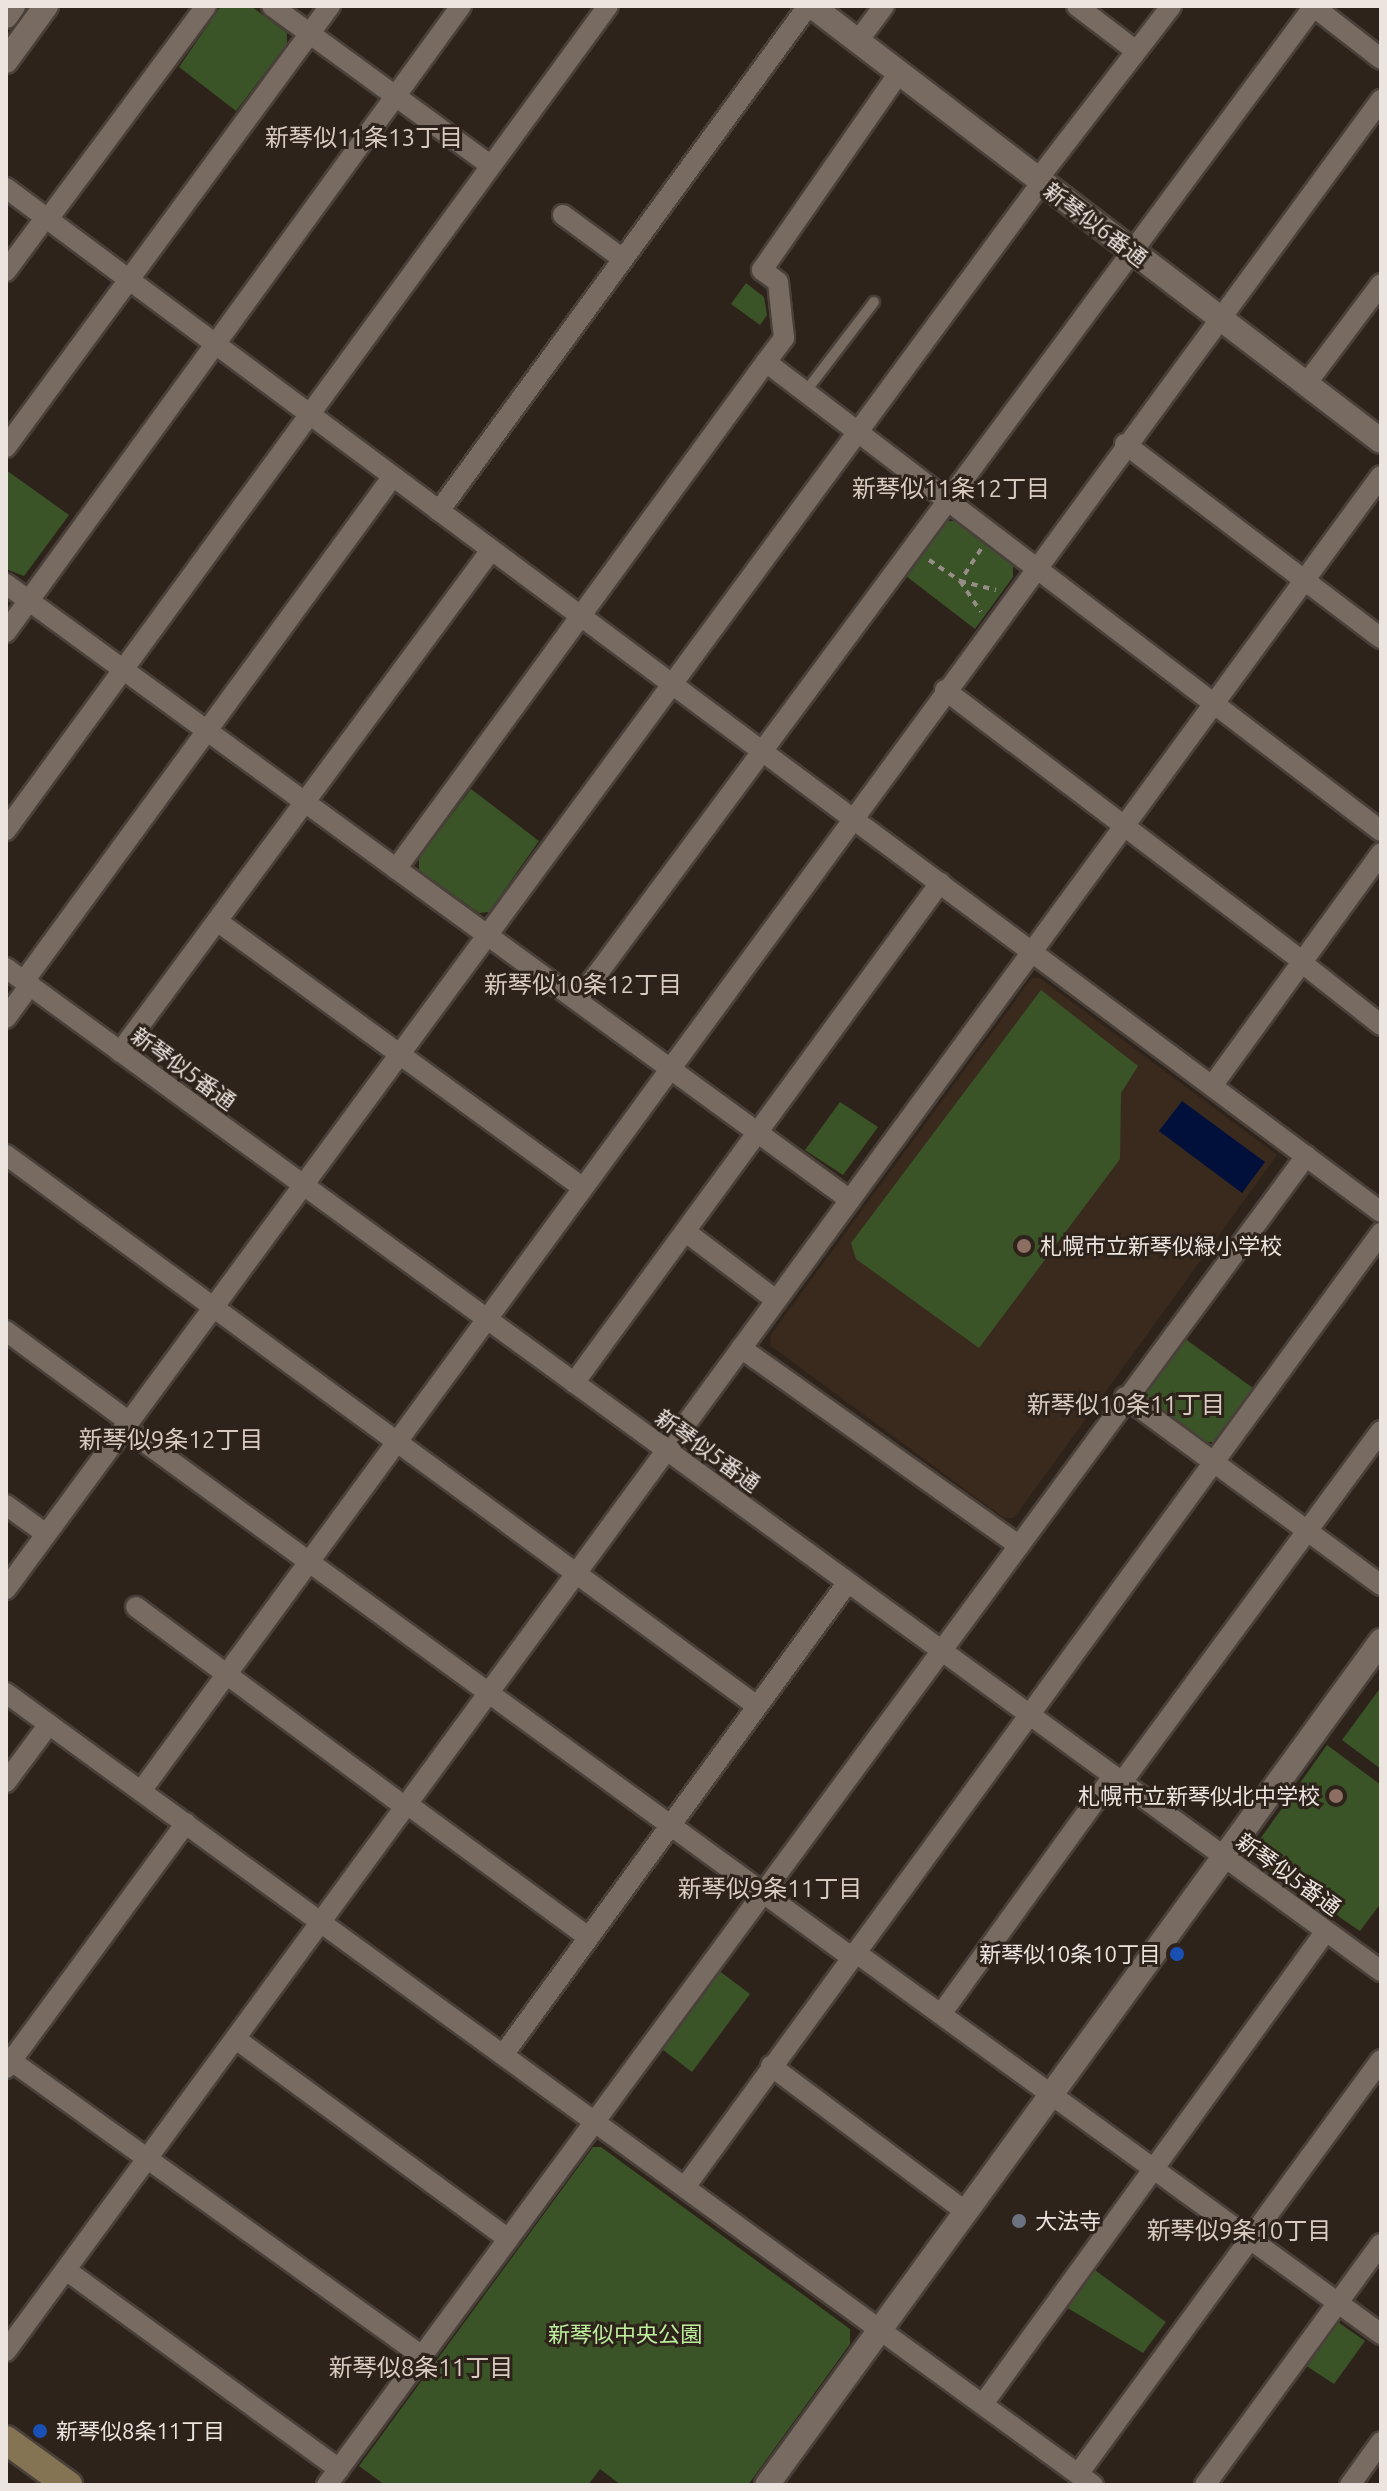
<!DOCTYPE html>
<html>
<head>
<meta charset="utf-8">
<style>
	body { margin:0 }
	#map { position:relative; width:1387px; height:2491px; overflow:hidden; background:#2e231b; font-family:Ubuntu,"Noto Sans JP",sans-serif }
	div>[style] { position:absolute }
	.built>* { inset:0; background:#3a2a1e }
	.green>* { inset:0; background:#3a5428 }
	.water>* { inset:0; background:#00103b }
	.path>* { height:4px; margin-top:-2px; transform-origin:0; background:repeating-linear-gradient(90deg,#968d86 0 6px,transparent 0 12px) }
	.roads { filter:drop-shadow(2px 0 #49403a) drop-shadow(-2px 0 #49403a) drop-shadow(0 2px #49403a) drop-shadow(0 -2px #49403a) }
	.service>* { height:10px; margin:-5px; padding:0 5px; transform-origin:5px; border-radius:5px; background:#786b61 }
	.minor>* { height:20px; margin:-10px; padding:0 10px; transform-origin:10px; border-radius:10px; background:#786b61 }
	.tertiary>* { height:24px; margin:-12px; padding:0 12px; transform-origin:12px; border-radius:12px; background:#786b61 }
	.secondary>* { height:28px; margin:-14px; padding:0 14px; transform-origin:14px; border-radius:14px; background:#857453 }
	.dots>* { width:22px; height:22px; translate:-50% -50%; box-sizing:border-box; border:4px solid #2e231b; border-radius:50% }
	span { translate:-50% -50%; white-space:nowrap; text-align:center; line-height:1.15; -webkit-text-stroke:6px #2e231b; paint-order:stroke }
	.street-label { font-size:22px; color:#ece4df }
	.poi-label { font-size:22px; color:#ece4df }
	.left { translate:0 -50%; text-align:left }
	.right { translate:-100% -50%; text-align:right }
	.park-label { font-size:22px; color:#bdee9d }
	.neighbourhood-label { font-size:24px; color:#d9cbc0 }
	.frame { position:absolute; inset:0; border:8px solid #ece4df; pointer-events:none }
</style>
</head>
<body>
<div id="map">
	<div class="built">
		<div style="clip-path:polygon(1032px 978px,1040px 978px,1277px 1155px,1014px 1518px,1004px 1518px,771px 1346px,770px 1336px)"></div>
	</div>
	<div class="green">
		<div style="clip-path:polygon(221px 6px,251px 6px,287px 33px,287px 44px,236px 111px,179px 67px)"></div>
		<div style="clip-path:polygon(746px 283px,764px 297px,767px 315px,760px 325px,731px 304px)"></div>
		<div style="clip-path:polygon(6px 470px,69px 515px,24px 576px,6px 569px)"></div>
		<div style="clip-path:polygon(946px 521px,957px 521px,1013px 563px,1013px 577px,975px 629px,906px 576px)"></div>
		<div style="clip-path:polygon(471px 789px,539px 841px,489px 912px,479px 913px,419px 870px,419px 858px)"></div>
		<div style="clip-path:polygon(1041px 990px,1138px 1066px,1121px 1093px,1120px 1159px,979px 1348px,856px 1259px,851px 1243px)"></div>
		<div style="clip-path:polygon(840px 1102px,878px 1127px,843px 1175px,805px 1150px)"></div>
		<div style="clip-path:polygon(1184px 1338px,1253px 1388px,1214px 1442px,1205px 1442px,1146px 1403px,1146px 1391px)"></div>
		<div style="clip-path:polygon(1381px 1687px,1381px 1769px,1342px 1740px)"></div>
		<div style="clip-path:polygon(1327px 1745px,1381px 1785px,1381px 1903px,1360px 1931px,1256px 1861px,1255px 1846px)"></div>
		<div style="clip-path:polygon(714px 1967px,750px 1994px,692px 2072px,658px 2046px)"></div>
		<div style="clip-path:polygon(593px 2147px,601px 2147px,850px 2329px,850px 2344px,748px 2485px,621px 2485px,600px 2469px,588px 2485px,385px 2485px,359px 2466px)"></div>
		<div style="clip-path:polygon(1092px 2268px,1166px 2322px,1143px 2353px,1066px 2307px)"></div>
		<div style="clip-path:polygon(1335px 2320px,1365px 2341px,1334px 2384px,1302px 2363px)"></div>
	</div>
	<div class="water">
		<div style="clip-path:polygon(1182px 1101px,1265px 1162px,1242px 1193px,1159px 1131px)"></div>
	</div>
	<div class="path">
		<div style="left:981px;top:549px;width:38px;rotate:123deg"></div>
		<div style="left:960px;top:581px;width:37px;rotate:14deg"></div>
		<div style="left:929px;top:560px;width:37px;rotate:34deg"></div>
		<div style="left:960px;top:581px;width:37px;rotate:56deg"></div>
	</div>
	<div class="roads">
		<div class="service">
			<div style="left:806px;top:391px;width:112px;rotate:-52.6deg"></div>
		</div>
		<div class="minor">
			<div style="left:272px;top:6px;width:270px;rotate:36.1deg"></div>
			<div style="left:1077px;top:6px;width:74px;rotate:37.3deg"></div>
			<div style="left:1313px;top:6px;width:86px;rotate:37.9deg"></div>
			<div style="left:858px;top:41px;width:44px;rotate:-53.4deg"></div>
			<div style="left:1038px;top:179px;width:218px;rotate:-52.4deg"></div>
			<div style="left:6px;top:188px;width:1714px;rotate:36.68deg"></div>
			<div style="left:563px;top:215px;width:74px;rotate:36.3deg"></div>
			<div style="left:48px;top:219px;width:265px;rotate:-53.4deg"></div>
			<div style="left:6px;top:271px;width:67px;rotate:-53.5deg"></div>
			<div style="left:766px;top:362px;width:30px;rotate:-53deg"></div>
			<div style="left:784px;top:338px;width:56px;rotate:-96.1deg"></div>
			<div style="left:778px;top:282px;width:20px;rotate:-143deg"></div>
			<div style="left:762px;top:270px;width:240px;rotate:-55.2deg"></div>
			<div style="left:1306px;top:384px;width:125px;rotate:-53.1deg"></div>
			<div style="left:1125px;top:444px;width:321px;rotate:37.2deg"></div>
			<div style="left:6px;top:447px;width:547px;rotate:-53.7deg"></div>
			<div style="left:439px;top:511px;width:625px;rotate:-53.84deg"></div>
			<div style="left:6px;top:584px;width:1045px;rotate:36.12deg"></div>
			<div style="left:6px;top:632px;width:774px;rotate:-53.99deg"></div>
			<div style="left:945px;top:690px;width:448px;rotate:37.2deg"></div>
			<div style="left:6px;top:830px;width:1020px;rotate:-53.85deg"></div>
			<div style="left:396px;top:869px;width:628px;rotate:-53.88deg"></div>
			<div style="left:766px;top:362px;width:773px;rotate:37.33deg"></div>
			<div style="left:217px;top:921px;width:449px;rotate:36.1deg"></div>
			<div style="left:1301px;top:962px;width:102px;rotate:38.2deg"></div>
			<div style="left:6px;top:968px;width:1702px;rotate:36.11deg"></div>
			<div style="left:24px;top:981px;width:625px;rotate:-53.84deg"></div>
			<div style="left:578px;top:1000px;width:1237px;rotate:-53.48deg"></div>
			<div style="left:6px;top:1018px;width:41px;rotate:-54deg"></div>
			<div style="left:120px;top:1052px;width:624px;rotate:-53.53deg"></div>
			<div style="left:1212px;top:1086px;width:288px;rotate:-54deg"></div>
			<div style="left:6px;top:1155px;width:931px;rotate:36.27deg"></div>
			<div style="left:686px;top:1232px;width:113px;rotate:37.1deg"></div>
			<div style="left:6px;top:1331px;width:152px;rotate:36.4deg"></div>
			<div style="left:741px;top:1348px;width:339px;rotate:35.4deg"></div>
			<div style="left:574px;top:1383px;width:620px;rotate:-53.8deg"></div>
			<div style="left:1125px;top:1397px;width:318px;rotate:36.3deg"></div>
			<div style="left:124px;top:1427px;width:900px;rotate:36.09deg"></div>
			<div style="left:6px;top:1505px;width:49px;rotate:35.9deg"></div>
			<div style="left:6px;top:1589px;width:1747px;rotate:-53.64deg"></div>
			<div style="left:136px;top:1607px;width:335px;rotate:36.6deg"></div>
			<div style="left:6px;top:1693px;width:1345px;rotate:36.08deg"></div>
			<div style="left:6px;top:1782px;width:72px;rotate:-53.4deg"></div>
			<div style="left:1122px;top:1782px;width:436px;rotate:-53.6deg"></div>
			<div style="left:141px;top:1791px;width:2097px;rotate:-53.75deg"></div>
			<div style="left:407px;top:1804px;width:225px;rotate:36.3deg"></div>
			<div style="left:855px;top:1952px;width:650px;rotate:35.99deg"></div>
			<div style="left:941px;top:2014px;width:294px;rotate:-54.1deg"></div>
			<div style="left:236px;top:2039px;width:338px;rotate:36.3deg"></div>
			<div style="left:503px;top:2055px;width:585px;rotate:-53.89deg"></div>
			<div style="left:6px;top:2057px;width:512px;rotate:35.71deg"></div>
			<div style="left:771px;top:2066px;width:244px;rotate:36.8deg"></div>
			<div style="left:6px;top:2068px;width:304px;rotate:-53.7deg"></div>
			<div style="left:685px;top:2187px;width:1181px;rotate:-53.89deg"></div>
			<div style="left:66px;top:2270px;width:338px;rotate:36.1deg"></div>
			<div style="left:6px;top:2351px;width:2325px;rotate:-53.75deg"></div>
			<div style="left:983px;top:2404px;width:584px;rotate:-54.05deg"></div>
			<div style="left:1078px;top:2474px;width:513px;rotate:-53.8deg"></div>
			<div style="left:327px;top:2485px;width:1651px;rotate:-53.62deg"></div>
			<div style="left:1205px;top:2485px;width:298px;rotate:-53.9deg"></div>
			<div style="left:1350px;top:2485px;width:53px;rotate:-54.2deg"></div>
		</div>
		<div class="tertiary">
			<div style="left:812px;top:6px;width:716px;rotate:37.4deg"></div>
			<div style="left:6px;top:16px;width:12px;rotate:-55deg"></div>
			<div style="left:6px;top:61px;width:68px;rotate:-54deg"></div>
			<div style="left:767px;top:2485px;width:1044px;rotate:-53.96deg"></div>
		</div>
		<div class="secondary">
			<div style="left:6px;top:2440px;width:77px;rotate:36deg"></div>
		</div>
	</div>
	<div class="dots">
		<div style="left:1024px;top:1246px;background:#8d6e63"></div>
		<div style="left:1336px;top:1796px;background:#8d6e63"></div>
		<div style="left:1177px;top:1954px;background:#1a4fb4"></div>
		<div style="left:1019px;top:2221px;background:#6b7280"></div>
		<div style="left:40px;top:2431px;background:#1a4fb4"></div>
	</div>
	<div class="street-label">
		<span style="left:1096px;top:224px;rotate:37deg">新琴似6番通</span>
		<span style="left:184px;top:1068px;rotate:36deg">新琴似5番通</span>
		<span style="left:708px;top:1450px;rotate:36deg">新琴似5番通</span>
		<span style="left:1289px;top:1874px;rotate:36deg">新琴似5番通</span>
	</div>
	<div class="poi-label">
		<span class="left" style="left:1040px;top:1246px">札幌市立新琴似緑小学校</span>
		<span class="right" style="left:1320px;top:1796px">札幌市立新琴似北中学校</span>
		<span class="right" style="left:1161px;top:1954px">新琴似10条10丁目</span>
		<span class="left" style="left:1035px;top:2221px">大法寺</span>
		<span class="left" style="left:56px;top:2431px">新琴似8条11丁目</span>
	</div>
	<div class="park-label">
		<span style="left:625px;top:2334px">新琴似中央公園</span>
	</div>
	<div class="neighbourhood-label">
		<span style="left:364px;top:138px">新琴似11条13丁目</span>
		<span style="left:951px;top:489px">新琴似11条12丁目</span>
		<span style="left:583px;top:985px">新琴似10条12丁目</span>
		<span style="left:1126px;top:1405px">新琴似10条11丁目</span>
		<span style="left:171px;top:1440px">新琴似9条12丁目</span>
		<span style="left:770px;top:1889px">新琴似9条11丁目</span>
		<span style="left:1239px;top:2231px">新琴似9条10丁目</span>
		<span style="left:421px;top:2368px">新琴似8条11丁目</span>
	</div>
	<div class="frame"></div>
</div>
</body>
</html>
